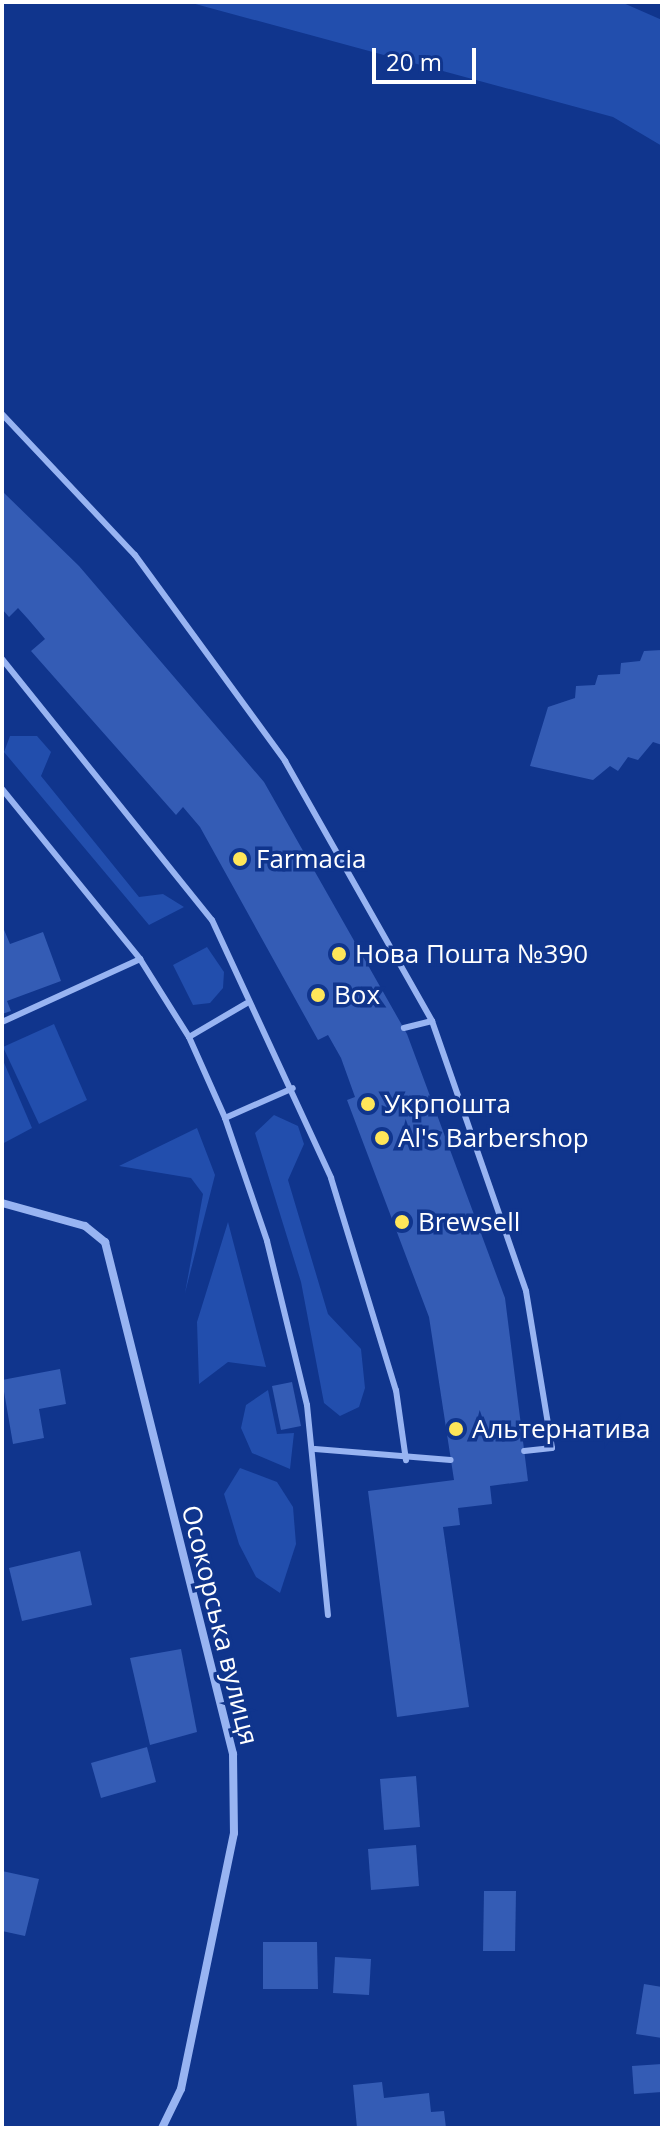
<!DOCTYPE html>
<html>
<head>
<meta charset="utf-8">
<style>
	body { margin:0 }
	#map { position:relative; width:664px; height:2130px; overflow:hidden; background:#10358d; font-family:"Open Sans",sans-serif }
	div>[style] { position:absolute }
	.green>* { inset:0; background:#224ead }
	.building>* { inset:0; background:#345cb5 }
	.service>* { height:6px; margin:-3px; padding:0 3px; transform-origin:3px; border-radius:3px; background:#98b4f2 }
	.minor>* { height:8px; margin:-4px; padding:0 4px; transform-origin:4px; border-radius:4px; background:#98b4f2 }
	.dots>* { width:22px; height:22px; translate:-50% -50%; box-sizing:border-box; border:4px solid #10358d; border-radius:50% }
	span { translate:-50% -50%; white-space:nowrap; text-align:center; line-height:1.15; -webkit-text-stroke:7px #10358d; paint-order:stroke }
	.poi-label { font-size:26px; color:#fff }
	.left { translate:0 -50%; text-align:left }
	.street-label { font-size:26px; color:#fff }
	.frame { position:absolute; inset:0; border:4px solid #fff; pointer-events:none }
	.scale { position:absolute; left:372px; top:48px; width:104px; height:36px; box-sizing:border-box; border:4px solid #fff; border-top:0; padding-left:10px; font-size:24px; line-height:28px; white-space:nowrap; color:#fff; -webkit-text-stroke:6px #10358d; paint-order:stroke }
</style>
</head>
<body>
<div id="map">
	<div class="green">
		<div style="clip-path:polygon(188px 2px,621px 2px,662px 20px,662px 146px,613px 117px)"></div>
		<div style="clip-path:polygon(10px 736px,37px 736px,51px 752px,41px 776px,139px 897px,163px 894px,184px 907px,149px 925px,4px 752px)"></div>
		<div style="clip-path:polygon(207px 947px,224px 972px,223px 988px,210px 1003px,193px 1005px,173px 965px)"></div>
		<div style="clip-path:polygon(54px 1024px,87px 1100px,39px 1124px,3px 1047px)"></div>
		<div style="clip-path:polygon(2px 1058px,32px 1128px,2px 1144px)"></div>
		<div style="clip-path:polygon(274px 1115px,298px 1126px,304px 1144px,288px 1180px,328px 1314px,361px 1349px,365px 1388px,359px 1407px,340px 1416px,324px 1403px,301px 1282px,255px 1133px)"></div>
		<div style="clip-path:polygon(197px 1128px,215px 1175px,185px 1293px,203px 1194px,191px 1178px,119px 1166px)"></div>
		<div style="clip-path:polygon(228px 1222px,266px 1367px,228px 1362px,199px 1384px,197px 1322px)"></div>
		<div style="clip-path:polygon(268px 1390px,277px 1434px,294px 1433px,290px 1469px,252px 1453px,241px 1428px,246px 1405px)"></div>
		<div style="clip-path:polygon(240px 1468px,277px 1482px,293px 1507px,296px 1544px,280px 1593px,256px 1577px,239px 1544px,224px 1494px)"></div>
	</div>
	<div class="building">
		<div style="clip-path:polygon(2px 491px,79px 566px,264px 782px,407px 1034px,505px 1298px,528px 1481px,490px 1486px,492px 1504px,458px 1508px,460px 1525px,443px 1527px,469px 1707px,397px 1717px,368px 1491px,454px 1480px,429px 1317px,347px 1100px,355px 1097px,341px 1058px,328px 1035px,318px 1040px,200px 827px,183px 807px,176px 815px,31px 651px,45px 639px,28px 619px,18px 608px,9px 617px,2px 609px)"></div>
		<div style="clip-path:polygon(662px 650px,662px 745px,653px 742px,638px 760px,628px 757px,618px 771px,610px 766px,593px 780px,530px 766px,548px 707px,575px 698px,576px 686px,595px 685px,598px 675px,620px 674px,621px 663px,640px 661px,644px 651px)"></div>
		<div style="clip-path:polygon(2px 925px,10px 944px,43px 932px,61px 981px,7px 1001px,11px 1011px,2px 1014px)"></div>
		<div style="clip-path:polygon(60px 1369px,66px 1404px,39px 1409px,44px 1438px,13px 1444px,2px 1380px)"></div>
		<div style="clip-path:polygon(292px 1382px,301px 1426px,281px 1430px,272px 1386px)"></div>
		<div style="clip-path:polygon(80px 1551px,92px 1605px,22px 1621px,9px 1568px)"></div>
		<div style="clip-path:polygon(181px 1649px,197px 1732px,150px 1745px,130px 1658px)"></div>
		<div style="clip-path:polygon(147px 1747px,156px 1782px,101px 1798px,91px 1763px)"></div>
		<div style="clip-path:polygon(416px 1776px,420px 1827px,384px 1830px,380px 1779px)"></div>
		<div style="clip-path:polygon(416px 1845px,419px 1886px,371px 1890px,368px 1849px)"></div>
		<div style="clip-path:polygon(2px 1871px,39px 1879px,25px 1936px,2px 1931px)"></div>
		<div style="clip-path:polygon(484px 1891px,516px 1891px,515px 1951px,483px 1951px)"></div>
		<div style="clip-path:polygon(263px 1942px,317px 1942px,318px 1989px,263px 1989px)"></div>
		<div style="clip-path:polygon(335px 1957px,371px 1959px,369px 1995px,333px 1993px)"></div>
		<div style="clip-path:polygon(644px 1984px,662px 1987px,662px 2038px,636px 2034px)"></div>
		<div style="clip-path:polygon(662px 2064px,662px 2092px,634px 2094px,632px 2066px)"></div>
		<div style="clip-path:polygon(382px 2082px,384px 2098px,429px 2093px,431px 2112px,444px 2111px,446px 2128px,357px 2128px,353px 2085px)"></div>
	</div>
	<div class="service">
		<div style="left:2px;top:414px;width:194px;rotate:46.7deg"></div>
		<div style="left:135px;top:555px;width:255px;rotate:53.9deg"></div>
		<div style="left:285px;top:761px;width:299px;rotate:60.5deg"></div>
		<div style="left:432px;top:1021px;width:29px;rotate:166deg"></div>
		<div style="left:2px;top:659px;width:335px;rotate:51.2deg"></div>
		<div style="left:212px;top:920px;width:284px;rotate:65.2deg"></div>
		<div style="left:331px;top:1178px;width:222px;rotate:73deg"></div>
		<div style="left:396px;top:1390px;width:71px;rotate:81.9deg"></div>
		<div style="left:2px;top:789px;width:219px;rotate:50.9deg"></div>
		<div style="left:140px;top:959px;width:92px;rotate:57.9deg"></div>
		<div style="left:189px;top:1037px;width:89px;rotate:66deg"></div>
		<div style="left:225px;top:1118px;width:130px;rotate:71.1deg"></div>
		<div style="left:267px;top:1241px;width:169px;rotate:76.3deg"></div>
		<div style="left:307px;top:1405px;width:211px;rotate:84.3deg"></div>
		<div style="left:432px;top:1021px;width:286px;rotate:70.8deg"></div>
		<div style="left:526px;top:1291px;width:159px;rotate:80.6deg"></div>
		<div style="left:552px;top:1448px;width:28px;rotate:174deg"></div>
		<div style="left:2px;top:1022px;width:152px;rotate:-24.5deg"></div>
		<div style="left:189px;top:1037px;width:67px;rotate:-30.4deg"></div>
		<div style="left:225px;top:1118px;width:74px;rotate:-23.8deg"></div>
		<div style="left:315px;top:1449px;width:136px;rotate:4.6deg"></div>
	</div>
	<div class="minor">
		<div style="left:2px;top:1203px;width:86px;rotate:15.5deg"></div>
		<div style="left:85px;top:1226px;width:26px;rotate:39deg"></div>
		<div style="left:105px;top:1242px;width:528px;rotate:75.96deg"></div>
		<div style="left:233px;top:1754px;width:79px;rotate:89.3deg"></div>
		<div style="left:234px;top:1833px;width:261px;rotate:101.7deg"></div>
		<div style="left:181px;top:2089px;width:43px;rotate:116deg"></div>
	</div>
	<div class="dots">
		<div style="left:240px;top:859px;background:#ffe659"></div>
		<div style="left:339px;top:954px;background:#ffe659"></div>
		<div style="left:318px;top:995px;background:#ffe659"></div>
		<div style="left:368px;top:1104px;background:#ffe659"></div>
		<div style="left:382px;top:1138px;background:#ffe659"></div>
		<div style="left:402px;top:1222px;background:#ffe659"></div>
		<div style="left:456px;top:1429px;background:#ffe659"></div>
	</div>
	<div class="poi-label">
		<span class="left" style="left:256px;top:859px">Farmacia</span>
		<span class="left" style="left:355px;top:954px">Нова Пошта №390</span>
		<span class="left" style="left:334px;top:995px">Box</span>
		<span class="left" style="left:384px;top:1104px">Укрпошта</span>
		<span class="left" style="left:398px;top:1138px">Al's Barbershop</span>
		<span class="left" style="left:418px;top:1222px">Brewsell</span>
		<span class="left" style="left:472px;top:1429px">Альтернатива</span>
	</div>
	<div class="street-label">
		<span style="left:220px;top:1625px;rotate:76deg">Осокорська вулиця</span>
	</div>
	<div class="frame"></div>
	<div class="scale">20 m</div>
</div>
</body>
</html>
